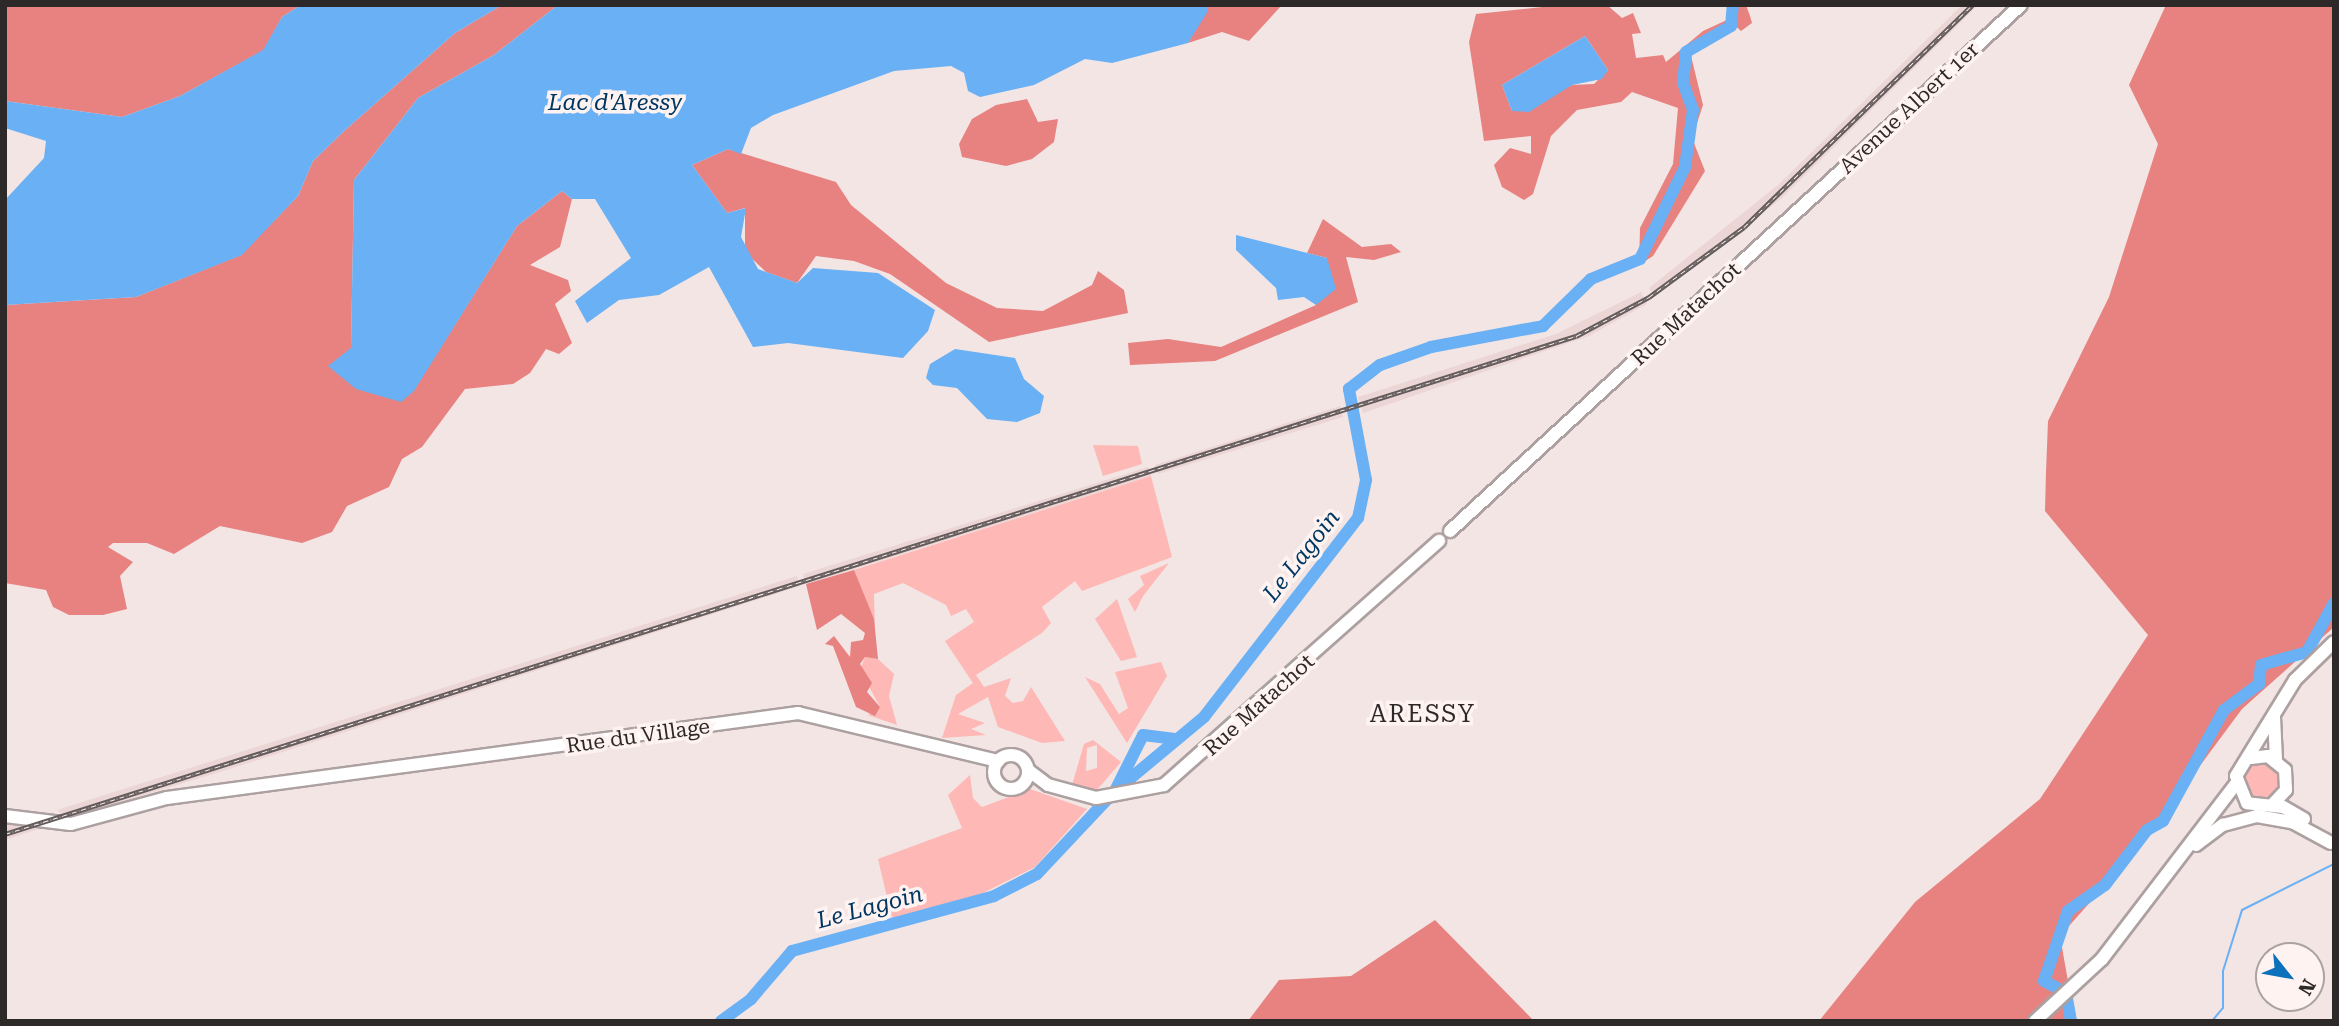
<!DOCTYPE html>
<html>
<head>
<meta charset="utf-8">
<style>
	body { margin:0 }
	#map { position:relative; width:2339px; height:1026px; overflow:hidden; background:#f2e5e4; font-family:"Roboto Serif",serif }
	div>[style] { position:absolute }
	.built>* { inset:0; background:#ecd6d5 }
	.green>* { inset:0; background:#feb8b5 }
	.forest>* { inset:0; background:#e78280 }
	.water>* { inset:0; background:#69b0f5 }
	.stream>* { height:2px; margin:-1px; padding:0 1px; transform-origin:1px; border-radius:1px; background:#69b0f5 }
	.river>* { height:12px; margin:-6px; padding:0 6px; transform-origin:6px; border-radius:6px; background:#69b0f5 }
	.roads { filter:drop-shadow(2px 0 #aca0a0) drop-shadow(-2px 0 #aca0a0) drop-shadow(0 2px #aca0a0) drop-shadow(0 -2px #aca0a0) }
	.major>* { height:12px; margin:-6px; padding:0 6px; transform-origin:6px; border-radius:6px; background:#fff }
	.major>.ring { margin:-6px; padding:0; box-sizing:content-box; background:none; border:12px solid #fff; border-radius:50% }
	.rail>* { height:4.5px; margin-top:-2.25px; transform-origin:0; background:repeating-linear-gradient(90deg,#fff3f2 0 5px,#645c5c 0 10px); box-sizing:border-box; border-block:2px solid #645c5c }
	span { translate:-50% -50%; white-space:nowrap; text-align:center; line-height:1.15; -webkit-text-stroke:7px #fff3f2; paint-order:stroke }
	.street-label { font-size:21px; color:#2e2929 }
	.water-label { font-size:23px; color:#003762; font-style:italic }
	.quarter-label { font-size:24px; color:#2e2929; letter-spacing:2px }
	.frame { position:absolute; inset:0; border:7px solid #2e2929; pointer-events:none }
	.north { position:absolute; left:2255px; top:942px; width:70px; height:70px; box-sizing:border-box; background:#fff3f2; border:2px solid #aba2a2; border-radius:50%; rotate:121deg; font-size:19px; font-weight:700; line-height:28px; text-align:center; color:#2e2929 }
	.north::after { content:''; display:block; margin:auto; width:24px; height:32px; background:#0c70bc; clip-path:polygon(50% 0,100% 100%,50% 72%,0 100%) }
</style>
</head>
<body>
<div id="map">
	<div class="built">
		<div style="clip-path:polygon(1962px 5px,1978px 5px,1781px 199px,1654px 296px,1649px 288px,1778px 185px)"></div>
		<div style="clip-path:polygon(1641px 292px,1647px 304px,1589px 336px,1363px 413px,1358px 397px,1556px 334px)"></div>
		<div style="clip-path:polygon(1340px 406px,1343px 417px,1158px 474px,1155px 465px)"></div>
		<div style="clip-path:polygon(1148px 467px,1151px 476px,806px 584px,803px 574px)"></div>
		<div style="clip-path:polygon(797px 576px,800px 586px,217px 773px,66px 818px,57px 810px)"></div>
		<div style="clip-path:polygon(26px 819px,45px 827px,5px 840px,5px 826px)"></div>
	</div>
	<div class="green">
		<div style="clip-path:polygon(1093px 445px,1138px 446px,1142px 464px,1103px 476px)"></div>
		<div style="clip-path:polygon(1151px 476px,1172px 557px,1082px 591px,1075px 581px,1042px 607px,1051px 623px,1042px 633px,976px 675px,984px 687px,1011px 678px,1005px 696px,1013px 703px,1023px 701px,1031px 687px,1065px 741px,1042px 743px,998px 727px,988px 697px,958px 714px,985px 723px,971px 729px,986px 735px,942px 738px,956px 695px,973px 683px,945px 641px,974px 622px,966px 609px,951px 616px,946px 605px,903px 583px,874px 594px,875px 632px,854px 570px)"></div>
		<div style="clip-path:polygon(1169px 563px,1143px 596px,1135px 612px,1128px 599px,1144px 585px,1140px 576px)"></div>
		<div style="clip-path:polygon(1117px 599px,1137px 657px,1121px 661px,1095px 619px)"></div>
		<div style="clip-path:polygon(865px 657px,878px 659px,894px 674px,889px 696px,897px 725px,868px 715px,880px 707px,860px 670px)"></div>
		<div style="clip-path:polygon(1161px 662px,1167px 676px,1127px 743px,1085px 677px,1100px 684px,1119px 714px,1128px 708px,1115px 672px)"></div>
		<div style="clip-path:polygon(evenodd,1093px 740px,1121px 762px,1096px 791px,1072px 785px,1084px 744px,1093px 740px,1097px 745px,1097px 768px,1086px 771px,1087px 748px,1097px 745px)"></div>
		<div style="clip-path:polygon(2253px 761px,2273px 762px,2284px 780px,2275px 799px,2253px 801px,2241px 777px)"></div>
		<div style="clip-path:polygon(970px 775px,973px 798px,982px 807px,1030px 789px,1087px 809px,1035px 867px,981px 894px,892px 918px,878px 859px,962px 828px,948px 795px)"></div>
	</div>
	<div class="forest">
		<div style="clip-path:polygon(5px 5px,301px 5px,282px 17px,264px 50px,180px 96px,122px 117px,5px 101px)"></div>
		<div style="clip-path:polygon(502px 5px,558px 5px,494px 55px,418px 98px,354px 180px,351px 349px,414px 390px,517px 226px,562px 191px,572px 199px,560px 247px,530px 265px,568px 280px,571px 291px,555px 304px,572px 343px,559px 354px,546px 349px,530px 373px,513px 384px,465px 389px,422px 447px,402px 459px,389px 487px,347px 506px,332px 532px,302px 543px,220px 526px,174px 554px,147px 543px,113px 543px,108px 547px,133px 562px,120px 576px,127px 609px,103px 615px,69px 615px,53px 607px,46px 590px,5px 583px,5px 305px,136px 297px,241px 255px,298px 196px,313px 161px,343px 132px,455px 33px)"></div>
		<div style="clip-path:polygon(1207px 5px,1282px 5px,1249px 41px,1222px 32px,1188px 43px)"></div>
		<div style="clip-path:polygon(evenodd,1561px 5px,1607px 5px,1622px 18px,1633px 13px,1641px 33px,1632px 34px,1636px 58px,1663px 55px,1666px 62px,1703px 31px,1729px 19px,1730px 5px,1746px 5px,1750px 16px,1752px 23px,1741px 31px,1729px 20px,1691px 56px,1703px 105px,1692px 138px,1705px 171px,1653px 256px,1639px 265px,1640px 228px,1673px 164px,1678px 108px,1632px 92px,1621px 102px,1577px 110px,1551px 136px,1533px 194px,1524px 200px,1502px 187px,1494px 165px,1510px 148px,1531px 154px,1531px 136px,1484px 141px,1469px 42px,1476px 14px,1561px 5px,1585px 36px,1608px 70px,1594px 84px,1572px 85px,1512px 111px,1502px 85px,1585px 36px)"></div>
		<div style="clip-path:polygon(2166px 5px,2334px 5px,2334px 627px,2242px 709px,2142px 844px,2060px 936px,2075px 1021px,1819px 1021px,1915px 902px,2040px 799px,2148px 635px,2045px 511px,2046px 472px,2048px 421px,2109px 297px,2158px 144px,2129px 85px)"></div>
		<div style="clip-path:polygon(1027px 99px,1038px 122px,1058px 119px,1054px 142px,1032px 159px,1006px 166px,962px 157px,959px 144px,972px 119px,996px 105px)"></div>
		<div style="clip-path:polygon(728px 149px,836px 182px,851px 205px,946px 283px,997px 308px,1043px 311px,1092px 285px,1098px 271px,1124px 290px,1128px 313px,989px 342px,890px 274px,854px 261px,816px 256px,797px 283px,766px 272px,745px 252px,745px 208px,727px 213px,692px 165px)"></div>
		<div style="clip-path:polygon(1323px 219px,1362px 247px,1391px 244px,1401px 252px,1374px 260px,1346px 257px,1358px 302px,1215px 361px,1130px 365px,1128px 343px,1168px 339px,1221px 347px,1316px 305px,1327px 258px,1307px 253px)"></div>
		<div style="clip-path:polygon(854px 570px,874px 619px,878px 659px,865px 657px,860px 664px,872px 683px,867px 692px,880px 707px,875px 716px,856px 707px,833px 646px,825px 644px,834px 636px,850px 657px,851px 642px,863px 640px,865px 633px,841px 614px,817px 630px,806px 584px)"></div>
		<div style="clip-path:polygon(1435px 920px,1534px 1021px,1248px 1021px,1279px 980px,1351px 976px)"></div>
	</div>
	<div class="water">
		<div style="clip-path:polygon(301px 5px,502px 5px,455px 33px,343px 132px,313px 161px,298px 196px,242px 255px,136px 297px,5px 305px,5px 200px,44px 158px,46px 141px,5px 128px,5px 101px,122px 117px,180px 96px,263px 50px,282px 17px)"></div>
		<div style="clip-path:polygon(558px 5px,1207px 5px,1208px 11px,1188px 43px,1112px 63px,1085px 59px,1034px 85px,980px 97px,968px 91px,964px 73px,951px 66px,894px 71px,773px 115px,751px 128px,741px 154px,728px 149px,692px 165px,727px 213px,746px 208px,741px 237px,758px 269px,797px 283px,813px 268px,878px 273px,935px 310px,928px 331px,903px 358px,788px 343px,753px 347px,709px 267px,659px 295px,619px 300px,587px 323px,575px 301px,631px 258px,595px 199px,572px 199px,562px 191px,517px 226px,414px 391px,401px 402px,356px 389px,328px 366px,351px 348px,354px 180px,418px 98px,494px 55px)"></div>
		<div style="clip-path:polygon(1585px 36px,1608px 70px,1602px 79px,1572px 85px,1529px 112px,1512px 111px,1502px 85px)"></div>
		<div style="clip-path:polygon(1236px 235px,1327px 258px,1336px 289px,1316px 305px,1304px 297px,1278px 300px,1276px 288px,1236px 250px)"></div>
		<div style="clip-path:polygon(955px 349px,1015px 358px,1024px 379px,1044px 396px,1040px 413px,1017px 422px,987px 419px,957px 388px,933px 385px,926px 378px,930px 364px)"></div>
	</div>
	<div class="stream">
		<div style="left:2212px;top:1021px;width:17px;rotate:-50deg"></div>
		<div style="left:2223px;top:1008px;width:37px;rotate:-90deg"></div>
		<div style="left:2223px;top:971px;width:64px;rotate:-72.7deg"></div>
		<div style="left:2242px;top:910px;width:103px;rotate:-26.6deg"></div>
	</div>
	<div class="river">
		<div style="left:1116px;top:789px;width:60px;rotate:-63.4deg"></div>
		<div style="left:1143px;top:735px;width:34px;rotate:7deg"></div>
		<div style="left:721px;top:1021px;width:37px;rotate:-36deg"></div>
		<div style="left:751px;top:999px;width:63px;rotate:-49.5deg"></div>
		<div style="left:792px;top:951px;width:209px;rotate:-15.2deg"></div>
		<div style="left:994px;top:896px;width:48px;rotate:-27.1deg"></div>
		<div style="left:1037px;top:874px;width:112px;rotate:-46.8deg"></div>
		<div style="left:1114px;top:792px;width:117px;rotate:-39.8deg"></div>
		<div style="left:1204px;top:717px;width:252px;rotate:-52.3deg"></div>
		<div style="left:1358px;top:518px;width:39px;rotate:-78deg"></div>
		<div style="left:1366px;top:480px;width:93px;rotate:-100.6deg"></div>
		<div style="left:1349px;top:389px;width:39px;rotate:-38deg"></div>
		<div style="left:1380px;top:365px;width:54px;rotate:-19.4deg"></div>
		<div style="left:1431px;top:347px;width:114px;rotate:-10.6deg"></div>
		<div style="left:1543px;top:326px;width:67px;rotate:-44.4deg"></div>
		<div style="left:1591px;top:279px;width:53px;rotate:-22.2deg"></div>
		<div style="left:1640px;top:259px;width:102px;rotate:-63.9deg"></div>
		<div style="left:1685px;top:167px;width:58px;rotate:-82deg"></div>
		<div style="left:1693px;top:110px;width:29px;rotate:-110deg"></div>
		<div style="left:1683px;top:83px;width:31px;rotate:-84deg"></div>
		<div style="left:1686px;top:52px;width:52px;rotate:-30deg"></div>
		<div style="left:1731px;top:26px;width:21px;rotate:-85deg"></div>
		<div style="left:2071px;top:1021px;width:28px;rotate:-100deg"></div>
		<div style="left:2066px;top:993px;width:25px;rotate:-151deg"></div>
		<div style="left:2044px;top:981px;width:74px;rotate:-71.1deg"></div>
		<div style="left:2068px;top:911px;width:45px;rotate:-35.1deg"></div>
		<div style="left:2105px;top:885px;width:69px;rotate:-52.6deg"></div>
		<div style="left:2147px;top:830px;width:18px;rotate:-29deg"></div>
		<div style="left:2163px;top:821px;width:127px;rotate:-61.2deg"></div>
		<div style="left:2224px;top:710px;width:44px;rotate:-36.6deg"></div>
		<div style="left:2259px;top:684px;width:19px;rotate:-84deg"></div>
		<div style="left:2261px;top:665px;width:48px;rotate:-15.8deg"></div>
		<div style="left:2307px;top:652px;width:56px;rotate:-61.1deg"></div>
	</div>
	<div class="roads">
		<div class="major">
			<div style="left:1450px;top:531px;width:776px;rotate:-42.65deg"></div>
			<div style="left:2274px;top:717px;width:43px;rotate:87.3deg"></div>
			<div class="ring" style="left:994px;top:755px;width:22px;height:22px"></div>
			<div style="left:2251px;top:758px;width:17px;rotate:-7deg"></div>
			<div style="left:2268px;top:756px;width:22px;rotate:39deg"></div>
			<div style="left:2285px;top:770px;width:20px;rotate:87deg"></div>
			<div style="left:2286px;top:790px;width:21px;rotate:133deg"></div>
			<div style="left:1028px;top:770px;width:25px;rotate:37deg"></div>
			<div style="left:1048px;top:785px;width:50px;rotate:15.2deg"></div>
			<div style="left:1096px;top:798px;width:69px;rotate:-10.8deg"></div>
			<div style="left:1164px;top:785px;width:368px;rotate:-41.6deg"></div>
			<div style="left:5px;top:816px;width:66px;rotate:6.9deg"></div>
			<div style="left:71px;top:824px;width:99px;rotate:-15.2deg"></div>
			<div style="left:167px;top:798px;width:637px;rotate:-7.67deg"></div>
			<div style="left:798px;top:713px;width:206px;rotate:13.5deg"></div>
			<div style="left:2304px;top:819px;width:24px;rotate:-150deg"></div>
			<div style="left:2283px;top:807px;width:36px;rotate:-174deg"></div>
			<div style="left:2247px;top:803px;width:29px;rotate:-112deg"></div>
			<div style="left:2236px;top:776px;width:113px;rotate:-58.4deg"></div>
			<div style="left:2295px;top:680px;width:54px;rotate:-44.3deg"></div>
			<div style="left:2196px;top:845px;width:34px;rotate:-37deg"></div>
			<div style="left:2223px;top:825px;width:35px;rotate:-15deg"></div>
			<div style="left:2257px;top:816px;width:36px;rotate:10deg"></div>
			<div style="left:2292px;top:822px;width:44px;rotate:28.3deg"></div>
			<div style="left:2035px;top:1021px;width:91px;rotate:-42.8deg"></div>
			<div style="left:2102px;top:959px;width:220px;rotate:-52.6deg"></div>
		</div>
	</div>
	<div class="rail">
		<div style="left:5px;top:834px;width:1648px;rotate:-17.59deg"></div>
		<div style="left:1576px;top:336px;width:83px;rotate:-28.1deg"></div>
		<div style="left:1649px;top:297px;width:118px;rotate:-36.4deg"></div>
		<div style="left:1744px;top:227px;width:318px;rotate:-44.2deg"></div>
	</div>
	<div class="street-label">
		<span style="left:1909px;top:108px;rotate:-43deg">Avenue Albert 1er</span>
		<span style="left:1686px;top:314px;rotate:-43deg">Rue Matachot</span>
		<span style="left:1259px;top:705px;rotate:-42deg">Rue Matachot</span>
		<span style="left:638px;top:736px;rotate:-8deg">Rue du Village</span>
	</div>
	<div class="water-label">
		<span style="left:615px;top:103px">Lac d'Aressy</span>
		<span style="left:1302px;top:556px;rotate:-52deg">Le Lagoin</span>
		<span style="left:870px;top:908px;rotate:-15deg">Le Lagoin</span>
	</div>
	<div class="quarter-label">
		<span style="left:1423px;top:715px">ARESSY</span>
	</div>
	<div class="frame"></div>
	<div class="north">N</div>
</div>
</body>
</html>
